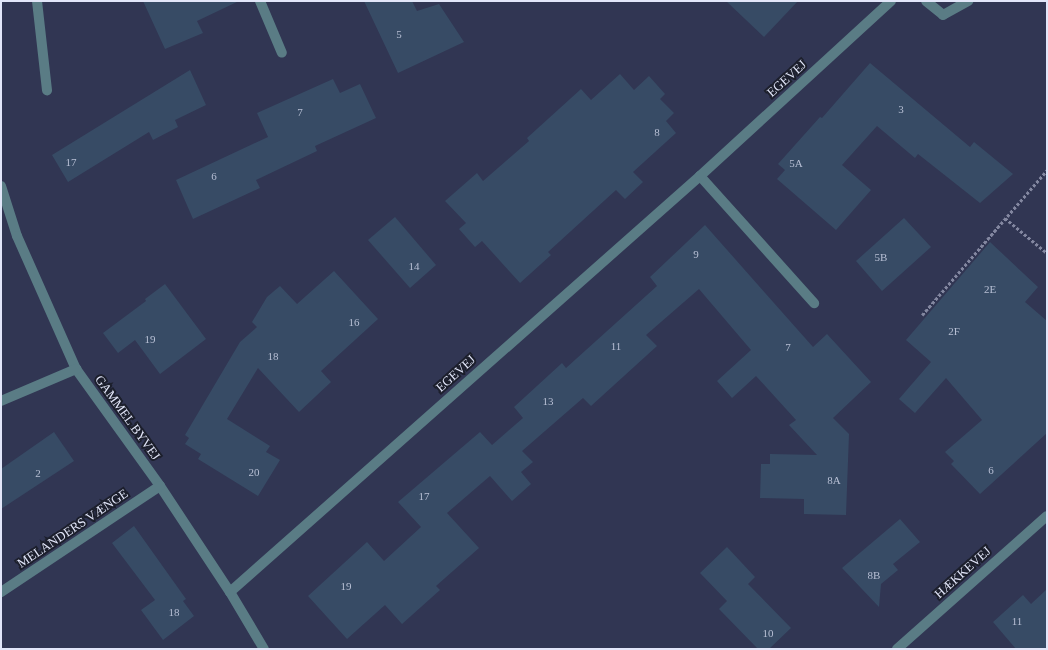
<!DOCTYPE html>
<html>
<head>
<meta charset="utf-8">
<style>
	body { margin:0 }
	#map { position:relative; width:1048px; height:650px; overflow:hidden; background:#313653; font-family:"Times New Roman",serif }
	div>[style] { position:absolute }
	.building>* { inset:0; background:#374b65 }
	.path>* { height:2.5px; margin-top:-1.25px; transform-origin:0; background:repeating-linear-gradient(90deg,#8387a0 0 3px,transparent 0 5px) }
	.minor>* { height:10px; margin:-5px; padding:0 5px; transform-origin:5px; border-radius:5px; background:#5a7c85 }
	span { translate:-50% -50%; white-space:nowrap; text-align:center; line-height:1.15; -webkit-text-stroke:4px #1c1f2c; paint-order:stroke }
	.number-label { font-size:11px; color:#b7bfd4 }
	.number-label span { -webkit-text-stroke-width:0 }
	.street-label { font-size:13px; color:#e2e6f9 }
	.frame { position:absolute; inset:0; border:2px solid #e2e6f9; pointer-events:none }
</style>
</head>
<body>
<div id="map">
	<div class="building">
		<div style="clip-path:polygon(143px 1px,239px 1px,197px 21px,203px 33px,165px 49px)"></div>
		<div style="clip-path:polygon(364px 1px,412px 1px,417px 11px,439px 4px,464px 42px,398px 73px)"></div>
		<div style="clip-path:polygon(726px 1px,798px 1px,764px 37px)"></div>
		<div style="clip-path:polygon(870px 63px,970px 147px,974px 142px,1013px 174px,980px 203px,918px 154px,915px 158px,877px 126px,842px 165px,871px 190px,836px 230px,777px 179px,785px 170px,778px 164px,820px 117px,822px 118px)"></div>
		<div style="clip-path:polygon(190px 70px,206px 105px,175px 120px,178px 127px,153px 140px,149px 132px,68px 182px,52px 155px)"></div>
		<div style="clip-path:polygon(620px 74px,634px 90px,649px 76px,665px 94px,660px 99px,674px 113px,666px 121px,676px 133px,633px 172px,643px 182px,625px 199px,616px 190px,548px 252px,551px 255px,520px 283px,482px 241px,475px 247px,459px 229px,466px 223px,445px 201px,477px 173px,483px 181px,529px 141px,527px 138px,581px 89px,591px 100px)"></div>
		<div style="clip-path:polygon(333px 79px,340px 93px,360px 84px,376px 118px,315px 146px,317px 151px,256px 180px,260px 188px,193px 219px,176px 180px,268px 137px,257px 113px)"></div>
		<div style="clip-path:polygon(395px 217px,436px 265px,410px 288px,368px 240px)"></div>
		<div style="clip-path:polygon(904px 218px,931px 247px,882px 291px,856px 261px)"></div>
		<div style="clip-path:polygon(705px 225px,813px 347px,827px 334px,871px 382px,833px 418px,849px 434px,846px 515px,804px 514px,804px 499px,760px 498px,761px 464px,770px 464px,770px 454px,817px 455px,789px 425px,796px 420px,756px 376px,732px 398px,717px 381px,751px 350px,699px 289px,646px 335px,657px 346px,591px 406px,583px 398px,522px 451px,533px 462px,521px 472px,531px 484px,512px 501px,490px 476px,447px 513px,479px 548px,436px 586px,440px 590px,402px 624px,385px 605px,347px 639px,308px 596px,367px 542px,384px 561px,421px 527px,398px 502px,480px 432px,492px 445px,523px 418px,514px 407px,562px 363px,566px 368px,657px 286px,650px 277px)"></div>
		<div style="clip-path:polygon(990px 242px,1038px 287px,1025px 302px,1047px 321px,1047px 433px,980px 494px,951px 464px,954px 461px,945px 452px,982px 420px,946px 378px,915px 413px,899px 399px,931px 362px,906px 340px)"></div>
		<div style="clip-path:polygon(334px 271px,378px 319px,321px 371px,331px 382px,299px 412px,258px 368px,227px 419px,270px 446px,266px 452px,280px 460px,258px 496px,198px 459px,201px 454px,185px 444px,189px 438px,185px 435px,240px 342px,257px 327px,252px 322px,267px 297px,280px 286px,297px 304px)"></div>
		<div style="clip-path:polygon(165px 284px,206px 339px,160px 374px,135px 340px,118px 353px,103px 333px,146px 301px,145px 299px)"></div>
		<div style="clip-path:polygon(54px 432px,74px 461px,1px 509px,1px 469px)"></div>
		<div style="clip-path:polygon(900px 519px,920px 542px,893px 564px,898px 570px,881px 584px,879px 607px,842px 568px)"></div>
		<div style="clip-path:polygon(134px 526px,186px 599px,183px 601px,194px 616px,163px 640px,141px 610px,155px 600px,112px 543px)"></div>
		<div style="clip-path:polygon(727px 547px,755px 577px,748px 584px,791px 628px,769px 649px,758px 649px,719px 609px,727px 601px,700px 573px)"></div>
		<div style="clip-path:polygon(1047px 589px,1047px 649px,1016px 649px,993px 622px,1023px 595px,1031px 604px)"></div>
	</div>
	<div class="path">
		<div style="left:1005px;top:218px;width:55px;rotate:39.8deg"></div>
		<div style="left:922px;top:315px;width:191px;rotate:-49.2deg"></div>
	</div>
	<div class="minor">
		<div style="left:37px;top:1px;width:90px;rotate:83.6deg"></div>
		<div style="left:260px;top:1px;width:56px;rotate:67.1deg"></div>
		<div style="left:926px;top:1px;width:22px;rotate:39deg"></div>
		<div style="left:943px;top:15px;width:29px;rotate:-29deg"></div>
		<div style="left:700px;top:176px;width:171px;rotate:48.1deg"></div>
		<div style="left:1px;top:186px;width:52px;rotate:72.3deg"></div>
		<div style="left:17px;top:236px;width:145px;rotate:66.1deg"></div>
		<div style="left:76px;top:369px;width:144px;rotate:54.3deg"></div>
		<div style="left:160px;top:486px;width:127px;rotate:56.6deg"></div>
		<div style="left:230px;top:592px;width:66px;rotate:59.2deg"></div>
		<div style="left:1px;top:401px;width:82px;rotate:-23.1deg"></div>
		<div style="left:1px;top:592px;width:191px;rotate:-33.7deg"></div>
		<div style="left:230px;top:592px;width:628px;rotate:-41.51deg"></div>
		<div style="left:700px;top:176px;width:259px;rotate:-42.5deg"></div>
		<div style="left:897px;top:649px;width:200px;rotate:-41.6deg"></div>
	</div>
	<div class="number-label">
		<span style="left:399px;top:34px">5</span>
		<span style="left:901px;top:109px">3</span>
		<span style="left:300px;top:112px">7</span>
		<span style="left:657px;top:132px">8</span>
		<span style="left:71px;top:162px">17</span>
		<span style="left:796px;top:163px">5A</span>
		<span style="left:214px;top:176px">6</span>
		<span style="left:696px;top:254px">9</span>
		<span style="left:881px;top:257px">5B</span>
		<span style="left:414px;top:266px">14</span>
		<span style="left:990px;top:289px">2E</span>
		<span style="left:354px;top:322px">16</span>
		<span style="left:954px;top:331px">2F</span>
		<span style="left:150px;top:339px">19</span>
		<span style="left:616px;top:346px">11</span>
		<span style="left:788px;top:347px">7</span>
		<span style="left:273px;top:356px">18</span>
		<span style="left:548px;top:401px">13</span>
		<span style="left:991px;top:470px">6</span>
		<span style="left:254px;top:472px">20</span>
		<span style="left:38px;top:473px">2</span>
		<span style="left:834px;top:480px">8A</span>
		<span style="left:424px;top:496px">17</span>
		<span style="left:874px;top:575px">8B</span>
		<span style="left:346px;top:586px">19</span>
		<span style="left:174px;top:612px">18</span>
		<span style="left:1017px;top:621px">11</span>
		<span style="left:768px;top:633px">10</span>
	</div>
	<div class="street-label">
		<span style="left:787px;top:79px;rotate:-42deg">EGEVEJ</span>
		<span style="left:456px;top:374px;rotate:-42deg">EGEVEJ</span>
		<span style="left:127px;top:418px;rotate:54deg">GAMMEL BYVEJ</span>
		<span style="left:73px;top:529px;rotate:-34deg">MELANDERS VÆNGE</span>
		<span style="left:963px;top:573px;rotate:-42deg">HÆKKEVEJ</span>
	</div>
	<div class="frame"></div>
</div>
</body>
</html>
